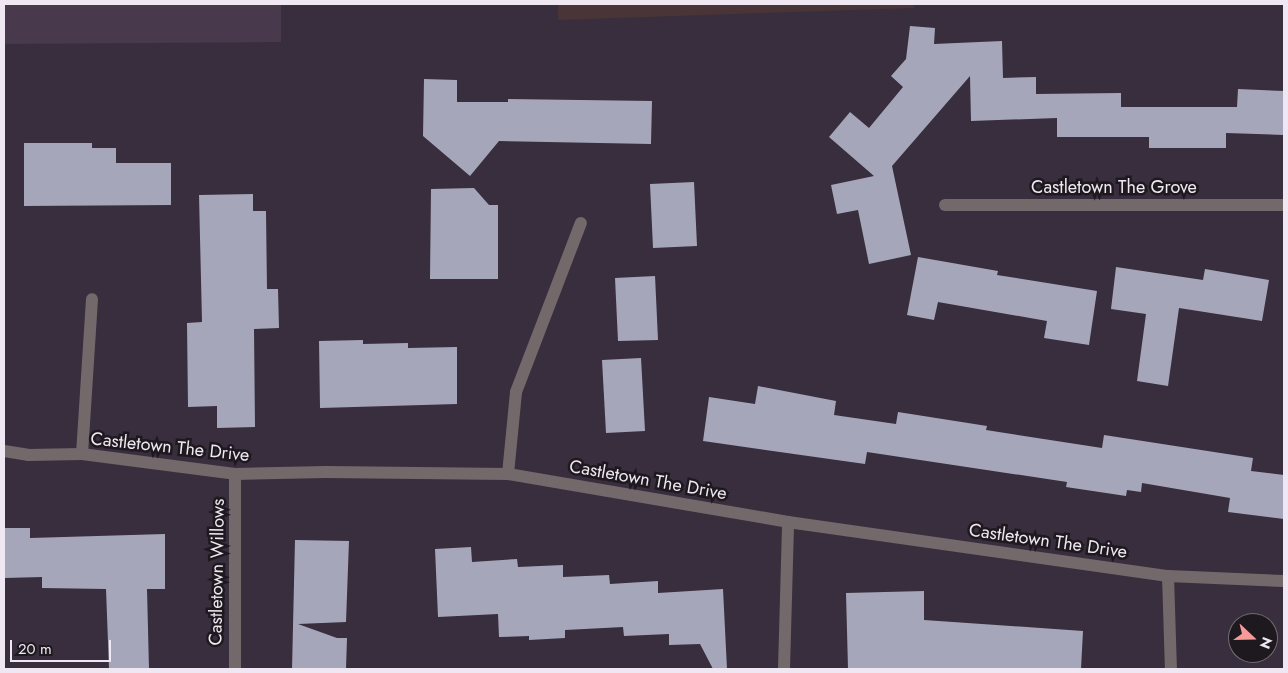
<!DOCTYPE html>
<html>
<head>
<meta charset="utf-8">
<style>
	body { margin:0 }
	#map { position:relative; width:1288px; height:673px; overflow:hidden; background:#392e3d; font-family:Jost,sans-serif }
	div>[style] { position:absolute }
	.commercial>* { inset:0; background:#493437 }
	.built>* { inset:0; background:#48394d }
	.building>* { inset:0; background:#a6a6bb }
	.minor>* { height:12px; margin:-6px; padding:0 6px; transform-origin:6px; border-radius:6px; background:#73696b }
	span { translate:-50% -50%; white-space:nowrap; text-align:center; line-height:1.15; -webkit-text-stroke:5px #1e191f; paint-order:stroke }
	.street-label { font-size:18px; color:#efe8f2 }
	.frame { position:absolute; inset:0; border:5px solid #efe8f2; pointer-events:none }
	.north { position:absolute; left:1228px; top:613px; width:50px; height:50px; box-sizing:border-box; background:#1e191f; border:1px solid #726c73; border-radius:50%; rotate:111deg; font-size:14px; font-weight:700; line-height:20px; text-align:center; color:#efe8f2 }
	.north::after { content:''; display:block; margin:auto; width:18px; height:22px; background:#f59b98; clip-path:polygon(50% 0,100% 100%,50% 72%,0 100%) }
	.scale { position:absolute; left:10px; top:640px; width:101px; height:22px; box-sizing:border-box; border:2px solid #efe8f2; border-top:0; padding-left:6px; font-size:15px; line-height:18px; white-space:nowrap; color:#efe8f2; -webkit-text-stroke:4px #1e191f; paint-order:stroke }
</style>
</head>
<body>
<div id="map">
	<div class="commercial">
		<div style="clip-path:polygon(558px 4px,915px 4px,914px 8px,558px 20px)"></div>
	</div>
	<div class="built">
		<div style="clip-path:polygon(4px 4px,281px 4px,281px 42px,4px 44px)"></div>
	</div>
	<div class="building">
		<div style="clip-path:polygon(910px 26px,935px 28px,934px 44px,1002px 41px,1003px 78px,1036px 77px,1036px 94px,1121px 93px,1121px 107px,1237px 107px,1238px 89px,1284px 91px,1284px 135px,1226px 133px,1226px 148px,1149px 148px,1149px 137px,1057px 137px,1057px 118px,971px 121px,970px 76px,892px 166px,911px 255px,869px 264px,858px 210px,837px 214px,831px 185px,874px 176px,829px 137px,850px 112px,869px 128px,903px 87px,891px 76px,906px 59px)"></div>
		<div style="clip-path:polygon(424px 79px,457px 80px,457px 102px,508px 102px,508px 99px,652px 101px,651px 144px,499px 141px,470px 176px,423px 136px)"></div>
		<div style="clip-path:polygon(24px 143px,92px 143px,92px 148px,116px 148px,116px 163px,171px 163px,171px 205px,24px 206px)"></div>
		<div style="clip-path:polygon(694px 182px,697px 246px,653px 248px,650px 184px)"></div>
		<div style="clip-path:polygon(474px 188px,489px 205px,498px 205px,498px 279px,430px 279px,431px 189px)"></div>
		<div style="clip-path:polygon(253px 194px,253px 211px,266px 211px,267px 289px,278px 289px,279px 328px,254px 329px,255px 427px,217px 428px,217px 406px,188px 407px,187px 323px,202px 322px,199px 195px)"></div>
		<div style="clip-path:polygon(918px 257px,998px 271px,997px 275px,1097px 291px,1089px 345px,1044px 338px,1047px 321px,938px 302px,934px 320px,907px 315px)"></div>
		<div style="clip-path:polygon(1116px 267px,1203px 280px,1205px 269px,1269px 280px,1262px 321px,1179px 308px,1168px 386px,1137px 381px,1146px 314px,1111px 309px)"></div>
		<div style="clip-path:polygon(655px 276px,658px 340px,618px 341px,615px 278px)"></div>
		<div style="clip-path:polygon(363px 340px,363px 344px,408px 343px,408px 348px,457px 347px,457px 404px,320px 408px,319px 341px)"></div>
		<div style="clip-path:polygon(641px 358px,645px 431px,606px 433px,602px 360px)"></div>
		<div style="clip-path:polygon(758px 386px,836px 401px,834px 415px,896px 424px,898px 412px,987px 426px,986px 430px,1102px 448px,1104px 435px,1253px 458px,1251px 471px,1284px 475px,1284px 519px,1228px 512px,1230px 498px,1142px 483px,1141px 492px,1127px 490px,1126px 496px,1066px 487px,1067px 482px,867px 452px,865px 464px,703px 441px,709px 397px,755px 404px)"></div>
		<div style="clip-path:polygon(4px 528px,30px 528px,30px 538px,165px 534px,165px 589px,147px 589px,149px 669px,109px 669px,106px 589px,42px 588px,42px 577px,4px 578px)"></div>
		<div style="clip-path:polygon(295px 540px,349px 541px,346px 622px,298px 624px,337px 638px,347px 638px,346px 669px,292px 669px)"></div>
		<div style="clip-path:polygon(471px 547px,472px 562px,517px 559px,518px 567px,563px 565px,563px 577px,609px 575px,610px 584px,658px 581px,658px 593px,723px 589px,727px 669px,713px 669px,700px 644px,669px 645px,669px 634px,624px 636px,623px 627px,565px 630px,565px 638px,529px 640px,529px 636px,499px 637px,498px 614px,438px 617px,435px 549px)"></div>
		<div style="clip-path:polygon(924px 591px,924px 620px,1083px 631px,1081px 669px,848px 669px,846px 593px)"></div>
	</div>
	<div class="minor">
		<div style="left:945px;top:205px;width:339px"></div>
		<div style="left:4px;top:451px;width:24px;rotate:9deg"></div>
		<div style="left:28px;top:455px;width:54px;rotate:-1.1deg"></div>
		<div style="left:82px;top:454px;width:154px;rotate:7.4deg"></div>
		<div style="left:235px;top:474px;width:91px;rotate:-1.3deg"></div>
		<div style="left:326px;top:472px;width:182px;rotate:0.6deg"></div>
		<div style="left:508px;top:474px;width:284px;rotate:9.7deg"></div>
		<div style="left:788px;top:522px;width:384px;rotate:8.1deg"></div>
		<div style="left:1168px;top:576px;width:116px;rotate:2.5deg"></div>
		<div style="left:82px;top:454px;width:155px;rotate:-86.3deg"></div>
		<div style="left:508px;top:474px;width:82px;rotate:-84.4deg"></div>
		<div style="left:516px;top:392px;width:181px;rotate:-69deg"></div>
		<div style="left:1168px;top:576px;width:93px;rotate:88.2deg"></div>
		<div style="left:235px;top:669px;width:195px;rotate:-90deg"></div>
		<div style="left:784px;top:669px;width:147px;rotate:-88.4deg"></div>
	</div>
	<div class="street-label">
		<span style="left:1114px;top:187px">Castletown The Grove</span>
		<span style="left:170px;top:447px;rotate:6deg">Castletown The Drive</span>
		<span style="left:648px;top:480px;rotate:10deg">Castletown The Drive</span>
		<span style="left:1048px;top:541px;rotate:8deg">Castletown The Drive</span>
		<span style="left:217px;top:572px;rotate:-89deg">Castletown Willows</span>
	</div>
	<div class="frame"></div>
	<div class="north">N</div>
	<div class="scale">20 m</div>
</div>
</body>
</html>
